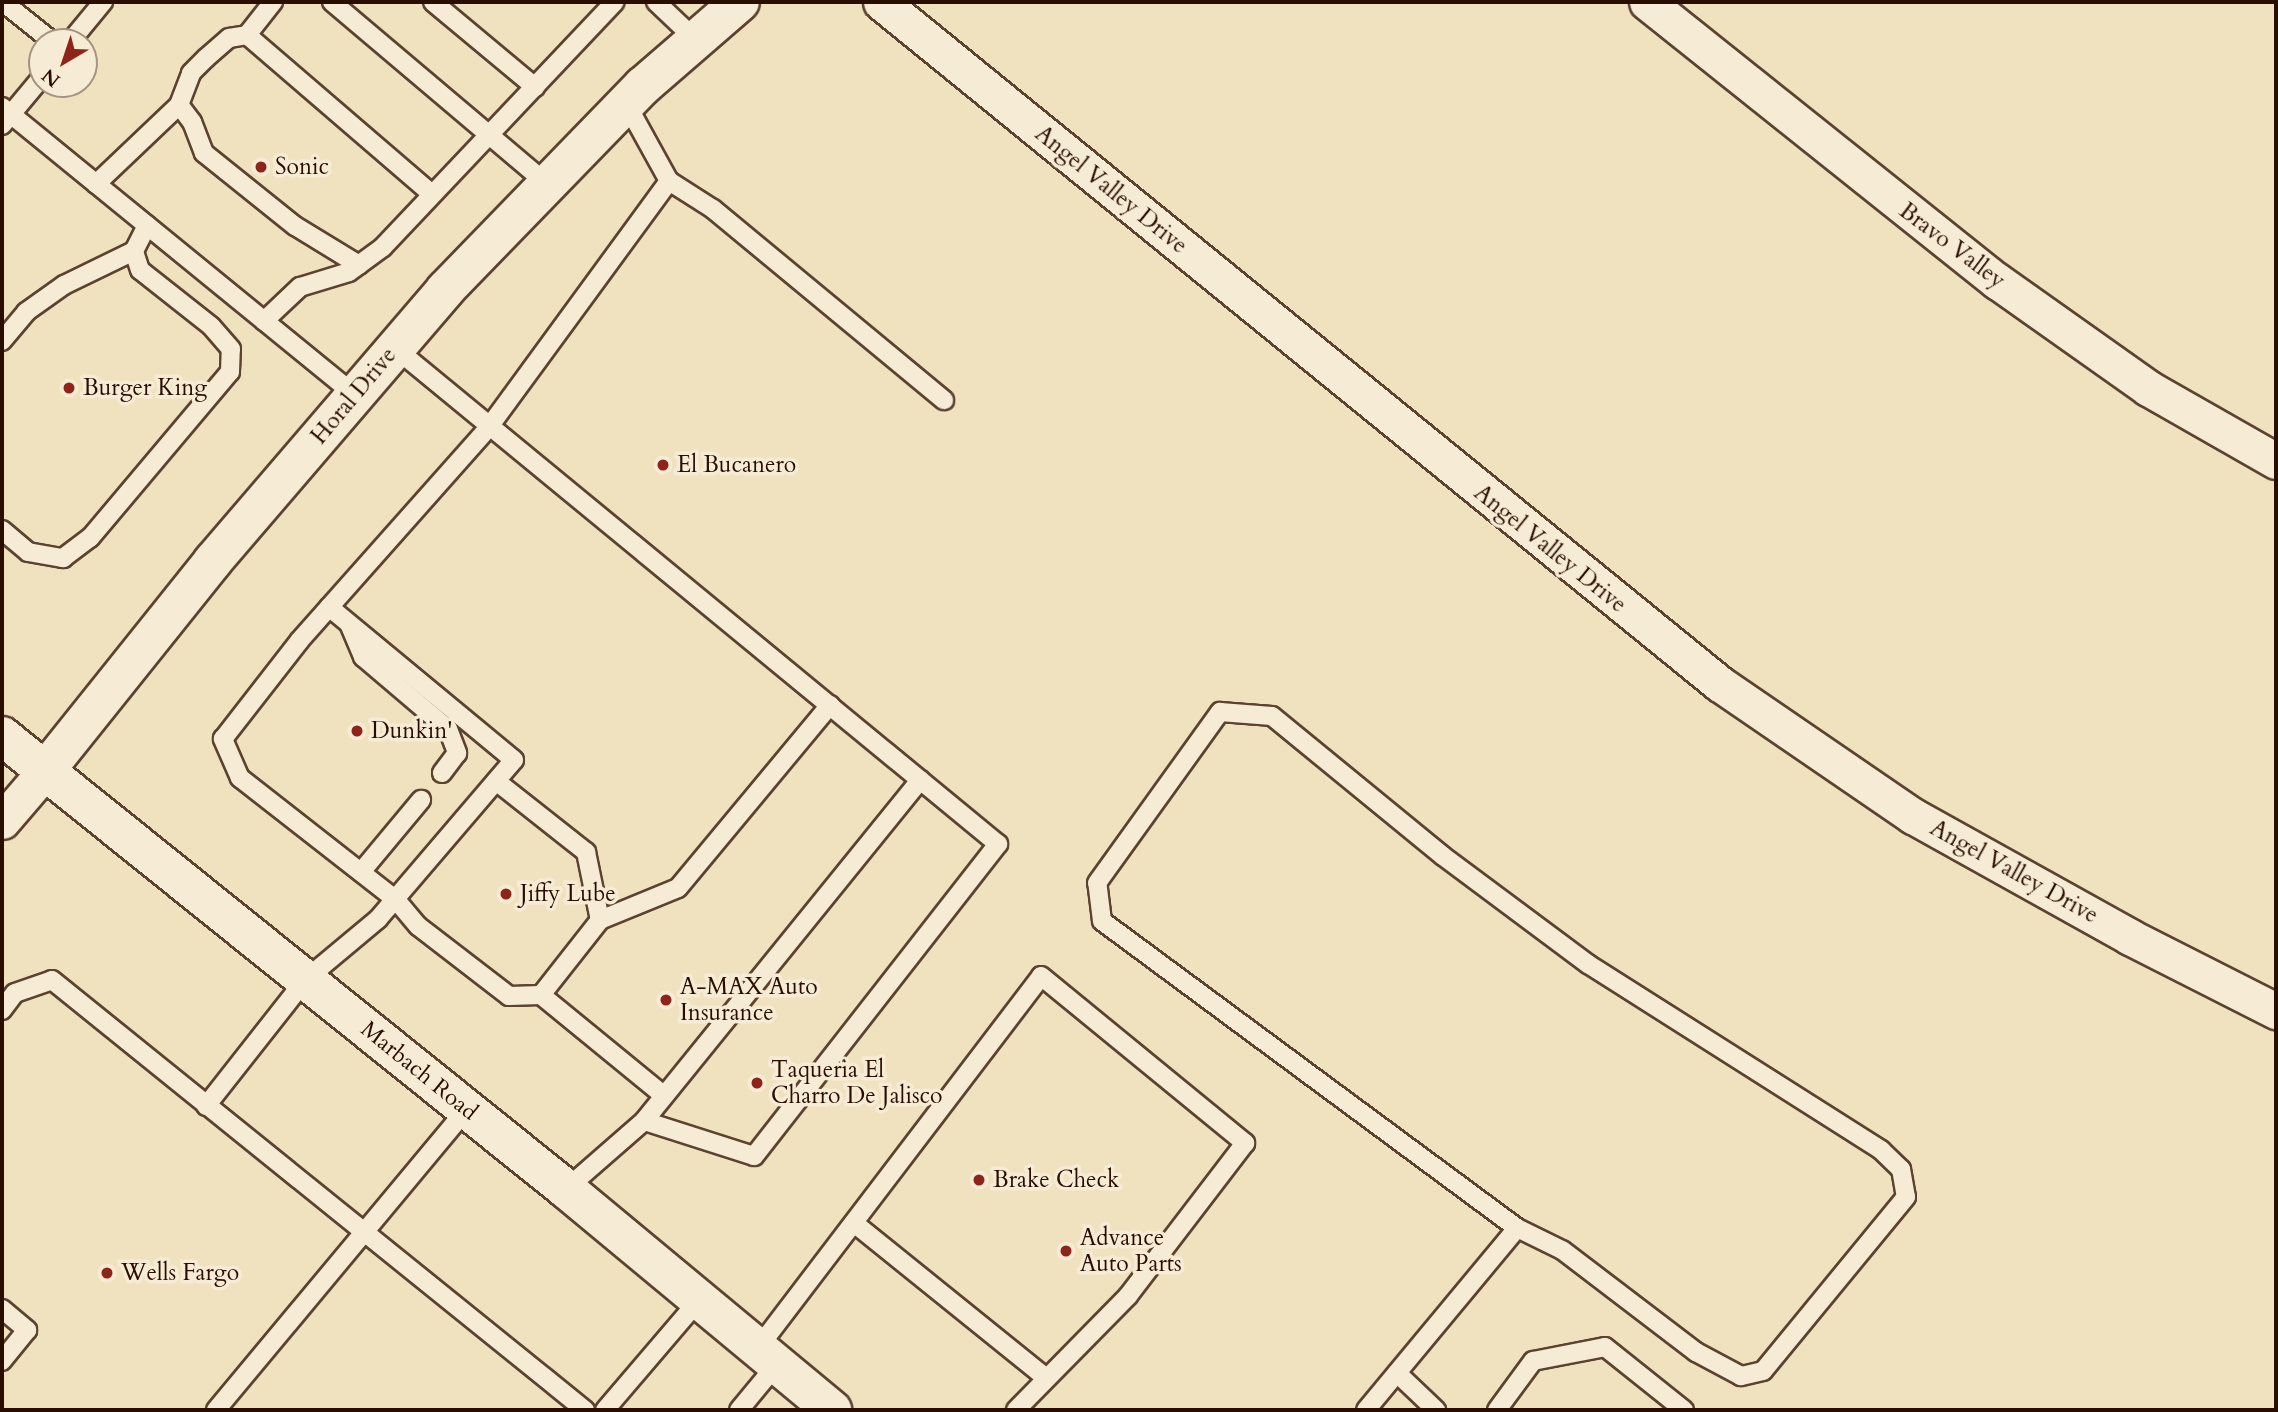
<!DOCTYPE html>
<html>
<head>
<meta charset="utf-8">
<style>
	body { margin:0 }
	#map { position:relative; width:2278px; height:1412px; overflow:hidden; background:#f1e2bf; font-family:Cardo,serif }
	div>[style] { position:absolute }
	.roads { filter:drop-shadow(2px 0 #5b4330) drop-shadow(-2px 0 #5b4330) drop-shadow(0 2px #5b4330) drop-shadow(0 -2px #5b4330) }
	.service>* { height:18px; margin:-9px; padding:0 9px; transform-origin:9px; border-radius:9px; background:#f6ecd5 }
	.minor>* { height:35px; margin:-17.5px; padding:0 17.5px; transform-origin:17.5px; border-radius:17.5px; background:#f6ecd5 }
	.tertiary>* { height:38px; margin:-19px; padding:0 19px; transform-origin:19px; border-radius:19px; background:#f6ecd5 }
	.secondary>* { height:38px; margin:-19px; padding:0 19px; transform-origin:19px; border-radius:19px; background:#f6ecd5 }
	.dots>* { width:19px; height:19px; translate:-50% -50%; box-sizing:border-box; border:4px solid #f6ecd5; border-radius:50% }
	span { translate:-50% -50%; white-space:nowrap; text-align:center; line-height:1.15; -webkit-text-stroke:7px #f6ecd5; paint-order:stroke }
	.poi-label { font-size:23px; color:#290e00 }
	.left { translate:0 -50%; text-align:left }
	.street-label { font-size:23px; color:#290e00 }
	.frame { position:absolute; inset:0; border:4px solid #290e00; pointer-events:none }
	.north { position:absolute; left:28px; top:28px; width:70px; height:70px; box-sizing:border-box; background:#f6ecd5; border:2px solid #a49380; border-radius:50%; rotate:219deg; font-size:19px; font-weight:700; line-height:28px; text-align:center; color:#290e00 }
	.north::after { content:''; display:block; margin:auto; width:24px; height:32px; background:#8f2418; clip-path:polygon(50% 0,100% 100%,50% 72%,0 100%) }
</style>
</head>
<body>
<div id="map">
	<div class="roads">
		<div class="service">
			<div style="left:3px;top:2px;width:64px;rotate:38.7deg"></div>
			<div style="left:332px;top:2px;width:282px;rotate:40.2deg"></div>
			<div style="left:433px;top:2px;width:133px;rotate:39.8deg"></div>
			<div style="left:656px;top:2px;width:55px;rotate:43.5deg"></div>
			<div style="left:247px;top:35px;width:42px;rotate:-51.8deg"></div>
			<div style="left:70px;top:42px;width:52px;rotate:-50.5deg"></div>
			<div style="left:2px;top:107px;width:456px;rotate:39.2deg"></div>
			<div style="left:2px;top:125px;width:62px;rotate:-50.2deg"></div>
			<div style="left:669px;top:181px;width:52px;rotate:32.5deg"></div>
			<div style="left:713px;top:209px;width:300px;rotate:39.6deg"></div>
			<div style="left:96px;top:184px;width:115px;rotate:-43.6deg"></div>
			<div style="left:359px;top:265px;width:75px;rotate:-148.6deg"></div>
			<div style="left:295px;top:226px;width:117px;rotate:-141.3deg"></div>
			<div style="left:204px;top:153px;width:33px;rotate:-111deg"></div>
			<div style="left:192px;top:122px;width:21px;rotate:-127deg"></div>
			<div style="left:179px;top:105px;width:34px;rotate:-69deg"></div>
			<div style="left:191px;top:73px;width:21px;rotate:-45deg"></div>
			<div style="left:206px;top:58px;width:30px;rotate:-41deg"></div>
			<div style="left:229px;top:38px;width:18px;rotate:-9deg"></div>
			<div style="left:247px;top:35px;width:244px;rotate:40.7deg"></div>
			<div style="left:264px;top:321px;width:50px;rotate:-43.4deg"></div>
			<div style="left:300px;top:287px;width:51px;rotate:-17deg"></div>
			<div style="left:349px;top:272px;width:42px;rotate:-36.3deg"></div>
			<div style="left:383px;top:247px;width:337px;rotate:-46.6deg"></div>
			<div style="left:2px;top:341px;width:38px;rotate:-50deg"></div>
			<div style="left:26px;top:312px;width:47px;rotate:-35.4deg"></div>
			<div style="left:64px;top:285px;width:78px;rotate:-25.9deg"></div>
			<div style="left:395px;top:348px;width:781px;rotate:39.44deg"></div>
			<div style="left:998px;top:844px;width:396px;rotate:128deg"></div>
			<div style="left:754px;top:1156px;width:115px;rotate:-162.3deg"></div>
			<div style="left:644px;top:1121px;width:103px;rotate:138.9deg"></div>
			<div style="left:2px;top:530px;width:34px;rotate:40deg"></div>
			<div style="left:28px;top:552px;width:36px;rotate:10deg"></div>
			<div style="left:63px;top:558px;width:34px;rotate:-37deg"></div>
			<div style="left:90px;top:538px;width:217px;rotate:-49.9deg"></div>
			<div style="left:230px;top:372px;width:23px;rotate:-88deg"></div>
			<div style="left:231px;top:349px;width:30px;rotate:-131deg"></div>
			<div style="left:211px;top:326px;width:90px;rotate:-141.7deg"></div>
			<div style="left:140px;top:270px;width:20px;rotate:-108deg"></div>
			<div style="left:134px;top:251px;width:29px;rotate:-63deg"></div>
			<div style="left:350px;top:626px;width:34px;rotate:67deg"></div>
			<div style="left:363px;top:657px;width:111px;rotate:40.3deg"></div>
			<div style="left:448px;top:729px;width:26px;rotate:69deg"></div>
			<div style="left:457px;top:753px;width:25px;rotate:127deg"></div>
			<div style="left:1220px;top:712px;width:52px;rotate:4.4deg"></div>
			<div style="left:1272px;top:716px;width:221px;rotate:39.3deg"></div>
			<div style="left:1443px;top:856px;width:181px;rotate:36.7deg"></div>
			<div style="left:1588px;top:964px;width:347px;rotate:32.4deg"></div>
			<div style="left:1881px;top:1150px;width:28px;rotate:44deg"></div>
			<div style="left:1901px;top:1169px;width:28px;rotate:80deg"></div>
			<div style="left:1906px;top:1197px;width:225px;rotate:129.4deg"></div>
			<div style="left:1763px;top:1371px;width:23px;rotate:167deg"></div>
			<div style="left:1741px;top:1376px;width:51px;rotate:-151.9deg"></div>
			<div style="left:1696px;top:1352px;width:168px;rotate:-142.7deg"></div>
			<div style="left:1562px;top:1250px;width:50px;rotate:-153.9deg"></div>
			<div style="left:1517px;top:1228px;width:516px;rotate:-143.51deg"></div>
			<div style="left:1102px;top:921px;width:38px;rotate:-97deg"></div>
			<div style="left:1097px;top:883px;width:211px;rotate:-54.3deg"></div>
			<div style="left:496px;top:781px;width:115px;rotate:38.3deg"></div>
			<div style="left:586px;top:852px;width:69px;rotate:78.4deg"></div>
			<div style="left:361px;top:872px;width:94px;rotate:-50.2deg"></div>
			<div style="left:541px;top:995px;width:32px;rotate:178deg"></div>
			<div style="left:509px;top:996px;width:115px;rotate:-142.4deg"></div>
			<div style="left:418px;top:926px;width:35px;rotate:-130deg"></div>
			<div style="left:395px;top:899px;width:197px;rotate:-142deg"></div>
			<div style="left:240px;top:778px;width:43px;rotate:-113.6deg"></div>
			<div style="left:223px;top:739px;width:125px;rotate:-52.1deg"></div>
			<div style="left:300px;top:640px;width:285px;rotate:-48.4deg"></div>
			<div style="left:489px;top:427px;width:305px;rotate:-53.8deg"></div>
			<div style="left:669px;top:181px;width:89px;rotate:-118.9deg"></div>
			<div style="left:2px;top:1010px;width:21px;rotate:-53deg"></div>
			<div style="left:15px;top:993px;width:39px;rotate:-19deg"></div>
			<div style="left:52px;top:980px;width:685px;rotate:38.9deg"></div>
			<div style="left:662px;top:1094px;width:156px;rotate:-140.7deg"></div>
			<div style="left:541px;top:995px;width:95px;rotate:-51.8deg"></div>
			<div style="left:600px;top:920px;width:84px;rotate:-22.3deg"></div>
			<div style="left:678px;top:888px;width:238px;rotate:-50.3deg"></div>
			<div style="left:206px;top:1106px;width:160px;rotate:-51.8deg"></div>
			<div style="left:305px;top:980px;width:95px;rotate:-39.9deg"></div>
			<div style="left:378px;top:919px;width:209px;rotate:-49.5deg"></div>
			<div style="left:514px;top:760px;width:240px;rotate:-140.4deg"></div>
			<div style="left:644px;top:1121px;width:439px;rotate:-51deg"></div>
			<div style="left:854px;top:1223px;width:245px;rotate:38.9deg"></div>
			<div style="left:2px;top:1309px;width:33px;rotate:40deg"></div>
			<div style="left:27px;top:1330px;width:40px;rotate:129deg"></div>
			<div style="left:758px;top:1348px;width:467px;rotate:-52.7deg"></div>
			<div style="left:1041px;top:976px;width:264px;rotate:39.3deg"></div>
			<div style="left:1245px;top:1143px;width:193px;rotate:127.4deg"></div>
			<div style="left:1128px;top:1296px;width:160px;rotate:134.5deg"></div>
			<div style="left:1397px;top:1373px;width:54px;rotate:43.5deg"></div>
			<div style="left:216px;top:1410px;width:392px;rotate:-50.2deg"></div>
			<div style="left:605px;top:1410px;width:143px;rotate:-49.5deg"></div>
			<div style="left:739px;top:1410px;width:60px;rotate:-50.4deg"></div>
			<div style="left:1366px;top:1410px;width:236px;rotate:-50.3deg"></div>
			<div style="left:1497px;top:1410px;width:61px;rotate:-53.7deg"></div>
			<div style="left:1533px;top:1361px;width:73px;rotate:-11deg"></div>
			<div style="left:1605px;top:1347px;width:101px;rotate:38.6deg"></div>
		</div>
		<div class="minor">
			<div style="left:881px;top:2px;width:1081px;rotate:39.11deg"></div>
			<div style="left:1720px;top:684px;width:234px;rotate:34.4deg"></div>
			<div style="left:1913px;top:816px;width:248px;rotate:29.1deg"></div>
			<div style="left:2130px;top:937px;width:164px;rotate:26.9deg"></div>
			<div style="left:1647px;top:2px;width:448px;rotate:38.6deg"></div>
			<div style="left:1997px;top:281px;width:185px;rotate:35.3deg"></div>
			<div style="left:2148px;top:388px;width:147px;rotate:29.7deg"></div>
			<div style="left:2px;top:821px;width:66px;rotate:-49.3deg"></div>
		</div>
		<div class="tertiary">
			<div style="left:45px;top:771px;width:269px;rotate:-51.3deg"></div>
			<div style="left:213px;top:561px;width:357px;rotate:-49.4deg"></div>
			<div style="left:445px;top:290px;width:284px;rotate:-45.9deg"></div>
			<div style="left:643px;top:86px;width:128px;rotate:-40.9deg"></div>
		</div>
		<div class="secondary">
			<div style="left:2px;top:736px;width:723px;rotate:38.77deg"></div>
			<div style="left:566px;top:1189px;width:346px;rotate:39.7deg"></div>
		</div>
	</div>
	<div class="dots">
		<div style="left:261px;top:167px;background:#8f2418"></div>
		<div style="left:69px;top:388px;background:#8f2418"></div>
		<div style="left:663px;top:465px;background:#8f2418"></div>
		<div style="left:357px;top:731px;background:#8f2418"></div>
		<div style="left:506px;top:894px;background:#8f2418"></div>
		<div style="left:666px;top:1000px;background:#8f2418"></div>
		<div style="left:757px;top:1083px;background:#8f2418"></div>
		<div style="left:979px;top:1180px;background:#8f2418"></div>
		<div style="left:1066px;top:1251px;background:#8f2418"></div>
		<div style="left:107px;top:1273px;background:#8f2418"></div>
	</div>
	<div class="poi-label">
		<span class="left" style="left:275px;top:167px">Sonic</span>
		<span class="left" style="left:83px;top:388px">Burger King</span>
		<span class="left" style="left:677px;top:465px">El Bucanero</span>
		<span class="left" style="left:371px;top:731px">Dunkin'</span>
		<span class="left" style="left:520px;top:894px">Jiffy Lube</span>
		<span class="left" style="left:680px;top:1000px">A-MAX Auto<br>Insurance</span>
		<span class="left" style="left:771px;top:1083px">Taqueria El<br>Charro De Jalisco</span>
		<span class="left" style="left:993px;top:1180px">Brake Check</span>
		<span class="left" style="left:1080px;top:1251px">Advance<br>Auto Parts</span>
		<span class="left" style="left:121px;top:1273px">Wells Fargo</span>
	</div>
	<div class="street-label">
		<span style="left:1111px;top:190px;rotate:39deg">Angel Valley Drive</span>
		<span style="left:1952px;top:246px;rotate:37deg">Bravo Valley</span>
		<span style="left:354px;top:396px;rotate:-50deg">Horal Drive</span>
		<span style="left:1550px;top:549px;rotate:39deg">Angel Valley Drive</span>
		<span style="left:2014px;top:872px;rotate:29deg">Angel Valley Drive</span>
		<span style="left:419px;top:1071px;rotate:39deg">Marbach Road</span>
	</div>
	<div class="frame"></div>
	<div class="north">N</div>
</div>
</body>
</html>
